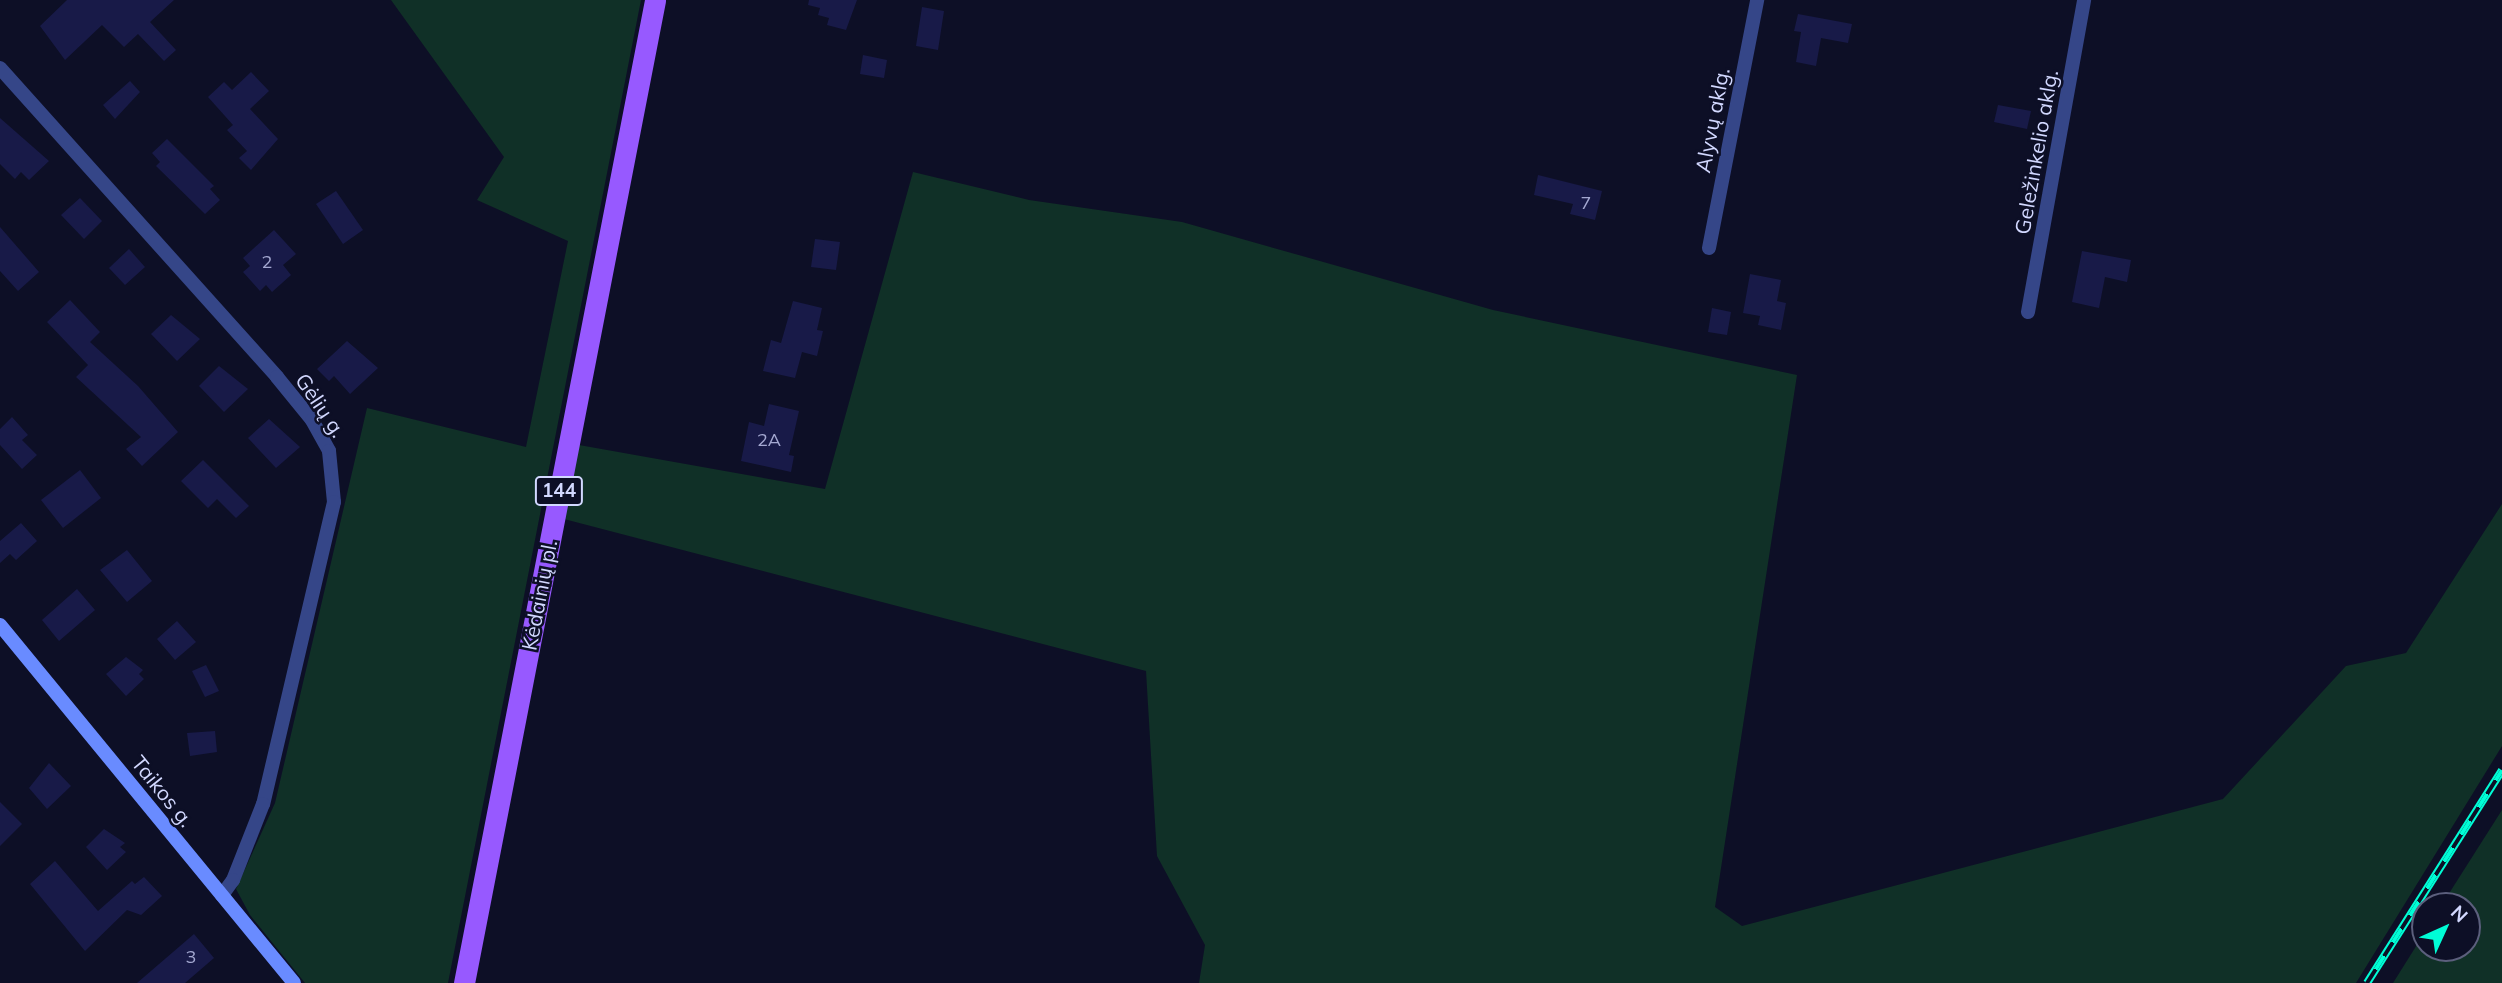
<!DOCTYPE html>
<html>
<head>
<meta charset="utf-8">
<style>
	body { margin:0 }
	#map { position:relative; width:2502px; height:983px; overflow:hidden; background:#0d0f26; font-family:Mulish,sans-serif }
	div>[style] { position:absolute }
	.green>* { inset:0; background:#103027 }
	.building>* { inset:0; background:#181a48 }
	.street>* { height:14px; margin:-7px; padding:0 7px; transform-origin:7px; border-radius:7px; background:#354688 }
	.secondary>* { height:14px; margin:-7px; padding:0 7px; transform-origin:7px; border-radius:7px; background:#698bff }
	.primary>* { height:21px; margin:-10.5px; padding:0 10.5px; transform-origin:10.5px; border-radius:10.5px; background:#9759ff }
	.rail>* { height:8px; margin-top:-4px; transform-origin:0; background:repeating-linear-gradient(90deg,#0d0f26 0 16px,#00fdd6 0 32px); box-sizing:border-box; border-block:2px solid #00fdd6 }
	span { translate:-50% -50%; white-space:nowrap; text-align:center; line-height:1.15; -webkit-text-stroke:5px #0d0f26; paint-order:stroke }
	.number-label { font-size:18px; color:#a4a8d1 }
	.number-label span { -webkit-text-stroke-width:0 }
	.shield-label span { padding:2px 5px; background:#0d0f26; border:2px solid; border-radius:5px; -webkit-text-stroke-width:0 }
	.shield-label { font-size:19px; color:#d2d8ff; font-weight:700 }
	.street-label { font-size:21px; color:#d2d8ff }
	.north { position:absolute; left:2411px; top:892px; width:70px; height:70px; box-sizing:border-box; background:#0d0f26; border:2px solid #5c5f7d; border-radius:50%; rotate:45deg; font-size:19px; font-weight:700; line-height:28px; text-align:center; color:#d2d8ff }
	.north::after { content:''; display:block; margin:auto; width:24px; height:32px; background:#00fdd6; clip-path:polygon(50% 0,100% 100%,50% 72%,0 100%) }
</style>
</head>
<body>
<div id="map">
	<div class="green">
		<div style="clip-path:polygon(391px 0,641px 0,448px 983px,305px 983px,250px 915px,236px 889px,275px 803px,367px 408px,526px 447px,568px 241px,477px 200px,504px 157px)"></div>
		<div style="clip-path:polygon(913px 172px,1029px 200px,1182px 222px,1493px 310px,1797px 375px,1715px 907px,1742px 926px,2223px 799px,2346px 666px,2406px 653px,2502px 504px,2502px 746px,2356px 983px,1199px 983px,1205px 945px,1157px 856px,1146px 671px,564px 519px,579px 445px,825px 489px)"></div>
		<div style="clip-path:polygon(2502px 810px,2502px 983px,2393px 983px,2425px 932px,2425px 948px,2467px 948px,2467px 906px,2441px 906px)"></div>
	</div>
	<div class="building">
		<div style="clip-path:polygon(67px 0,174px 0,150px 22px,176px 50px,164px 61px,138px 34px,124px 47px,102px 25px,65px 60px,40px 26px)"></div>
		<div style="clip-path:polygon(809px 0,857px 0,846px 30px,827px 25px,829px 18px,818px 15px,820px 8px,808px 5px)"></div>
		<div style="clip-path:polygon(922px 7px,944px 11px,938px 50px,916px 46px)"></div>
		<div style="clip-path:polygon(1798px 14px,1852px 24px,1848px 43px,1821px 38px,1816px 66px,1796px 62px,1801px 32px,1794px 31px)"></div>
		<div style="clip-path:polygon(863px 55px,887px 60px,884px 78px,860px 74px)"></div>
		<div style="clip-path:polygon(251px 72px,269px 91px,250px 109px,278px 139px,251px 170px,239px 158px,247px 151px,227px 130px,233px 125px,208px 97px,224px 82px,232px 90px)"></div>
		<div style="clip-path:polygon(130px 81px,140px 92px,115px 119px,103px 105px)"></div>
		<div style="clip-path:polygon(1998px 105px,2031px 111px,2027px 129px,1994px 122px)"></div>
		<div style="clip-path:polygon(0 118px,49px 161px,29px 180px,21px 172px,15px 179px,0 164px)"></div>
		<div style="clip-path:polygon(167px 139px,214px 186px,210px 189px,220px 200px,205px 214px,156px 166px,160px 162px,152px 153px)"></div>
		<div style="clip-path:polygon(1538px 175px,1602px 191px,1595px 220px,1570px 214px,1573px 204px,1534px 195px)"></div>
		<div style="clip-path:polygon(336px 191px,363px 230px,343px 244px,316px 204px)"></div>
		<div style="clip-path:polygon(80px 198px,102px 221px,84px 239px,61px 215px)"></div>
		<div style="clip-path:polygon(0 227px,39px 272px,18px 291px,0 271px)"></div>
		<div style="clip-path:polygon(274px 230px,296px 254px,283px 265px,291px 275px,272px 292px,266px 285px,260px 291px,243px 272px,250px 266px,243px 258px)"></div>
		<div style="clip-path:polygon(815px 239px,840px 242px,836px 270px,811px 267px)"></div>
		<div style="clip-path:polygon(129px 249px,145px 267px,125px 285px,109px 268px)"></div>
		<div style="clip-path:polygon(2082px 251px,2131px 260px,2127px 282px,2105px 277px,2099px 308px,2072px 302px)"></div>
		<div style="clip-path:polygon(1750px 274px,1781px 280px,1777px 301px,1786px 303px,1781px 330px,1758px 325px,1760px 316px,1743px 313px)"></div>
		<div style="clip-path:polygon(70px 300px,100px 332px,90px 342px,138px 386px,178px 432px,142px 466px,126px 449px,141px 437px,76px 377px,88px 365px,47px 322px)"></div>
		<div style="clip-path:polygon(793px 301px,822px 308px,817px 330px,823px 331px,817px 356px,802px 352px,795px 378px,763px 371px,771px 340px,781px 343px)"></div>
		<div style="clip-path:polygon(1712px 308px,1731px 312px,1727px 335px,1708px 332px)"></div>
		<div style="clip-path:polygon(171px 315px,200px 339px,177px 361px,151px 334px)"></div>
		<div style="clip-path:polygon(347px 341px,378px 368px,350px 394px,334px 376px,329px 381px,317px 369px)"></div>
		<div style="clip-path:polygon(219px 366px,248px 389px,224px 412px,199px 386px)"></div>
		<div style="clip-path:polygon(769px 404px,799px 411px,789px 455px,794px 456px,791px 472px,741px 461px,749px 422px,764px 426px)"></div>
		<div style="clip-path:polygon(12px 417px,28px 435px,22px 440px,37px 455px,22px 469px,0 445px,0 429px)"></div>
		<div style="clip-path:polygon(269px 419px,300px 447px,276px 468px,248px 438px)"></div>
		<div style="clip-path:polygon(203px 460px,249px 506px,236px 518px,217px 499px,208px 508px,181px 481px)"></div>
		<div style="clip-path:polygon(80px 470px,101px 498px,63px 528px,41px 500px)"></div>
		<div style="clip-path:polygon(21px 523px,37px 541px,16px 560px,10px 554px,0 563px,0 541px)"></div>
		<div style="clip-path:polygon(127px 550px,152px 581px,127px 602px,100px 570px)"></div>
		<div style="clip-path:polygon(77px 589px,95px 610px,59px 641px,42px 620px)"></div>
		<div style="clip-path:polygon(177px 621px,196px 642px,175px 660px,157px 639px)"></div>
		<div style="clip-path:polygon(126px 657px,143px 670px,139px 674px,144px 679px,126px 696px,106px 674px)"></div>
		<div style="clip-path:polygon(206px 665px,219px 691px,205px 697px,192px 671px)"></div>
		<div style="clip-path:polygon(215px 731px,217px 752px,190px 756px,187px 733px)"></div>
		<div style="clip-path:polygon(49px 763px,71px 786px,47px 809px,29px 788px)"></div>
		<div style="clip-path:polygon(0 802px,22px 824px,0 846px)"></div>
		<div style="clip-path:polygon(104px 829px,125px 843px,120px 847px,126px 852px,107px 870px,86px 847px)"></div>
		<div style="clip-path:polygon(55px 861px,98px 911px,132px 881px,135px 884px,144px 877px,162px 896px,141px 915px,127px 910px,85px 951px,30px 884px)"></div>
		<div style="clip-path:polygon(194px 934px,214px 958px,185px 983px,137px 983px)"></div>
	</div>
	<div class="street">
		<div style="left:0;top:68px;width:415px;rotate:48.1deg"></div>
		<div style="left:277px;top:377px;width:55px;rotate:50.9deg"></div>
		<div style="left:312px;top:420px;width:35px;rotate:61deg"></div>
		<div style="left:329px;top:451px;width:51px;rotate:84.4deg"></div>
		<div style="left:334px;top:502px;width:310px;rotate:103.2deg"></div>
		<div style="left:263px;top:804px;width:82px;rotate:111.5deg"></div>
		<div style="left:233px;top:880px;width:19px;rotate:126deg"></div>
		<div style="left:1709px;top:248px;width:253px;rotate:-79deg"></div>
		<div style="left:2028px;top:312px;width:317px;rotate:-79.8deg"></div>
	</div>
	<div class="secondary">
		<div style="left:0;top:625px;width:463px;rotate:50.6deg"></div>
	</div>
	<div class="primary">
		<div style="left:464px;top:983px;width:1001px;rotate:-79deg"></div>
	</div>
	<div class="rail">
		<div style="left:2367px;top:983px;width:252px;rotate:-57.6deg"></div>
	</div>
	<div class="number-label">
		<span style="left:1586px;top:203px">7</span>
		<span style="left:267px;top:262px">2</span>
		<span style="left:769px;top:440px">2A</span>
		<span style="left:191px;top:957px">3</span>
	</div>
	<div class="shield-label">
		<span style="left:559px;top:491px">144</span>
	</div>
	<div class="street-label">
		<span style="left:1712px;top:120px;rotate:-79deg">Alyvų aklg.</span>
		<span style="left:2036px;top:152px;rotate:-80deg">Geležinkelio aklg.</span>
		<span style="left:321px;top:405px;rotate:56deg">Gėlių g.</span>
		<span style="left:539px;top:595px;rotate:-79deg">Kėdainių pl.</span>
		<span style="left:163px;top:791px;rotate:51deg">Taikos g.</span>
	</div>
	<div class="north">N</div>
</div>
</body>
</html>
